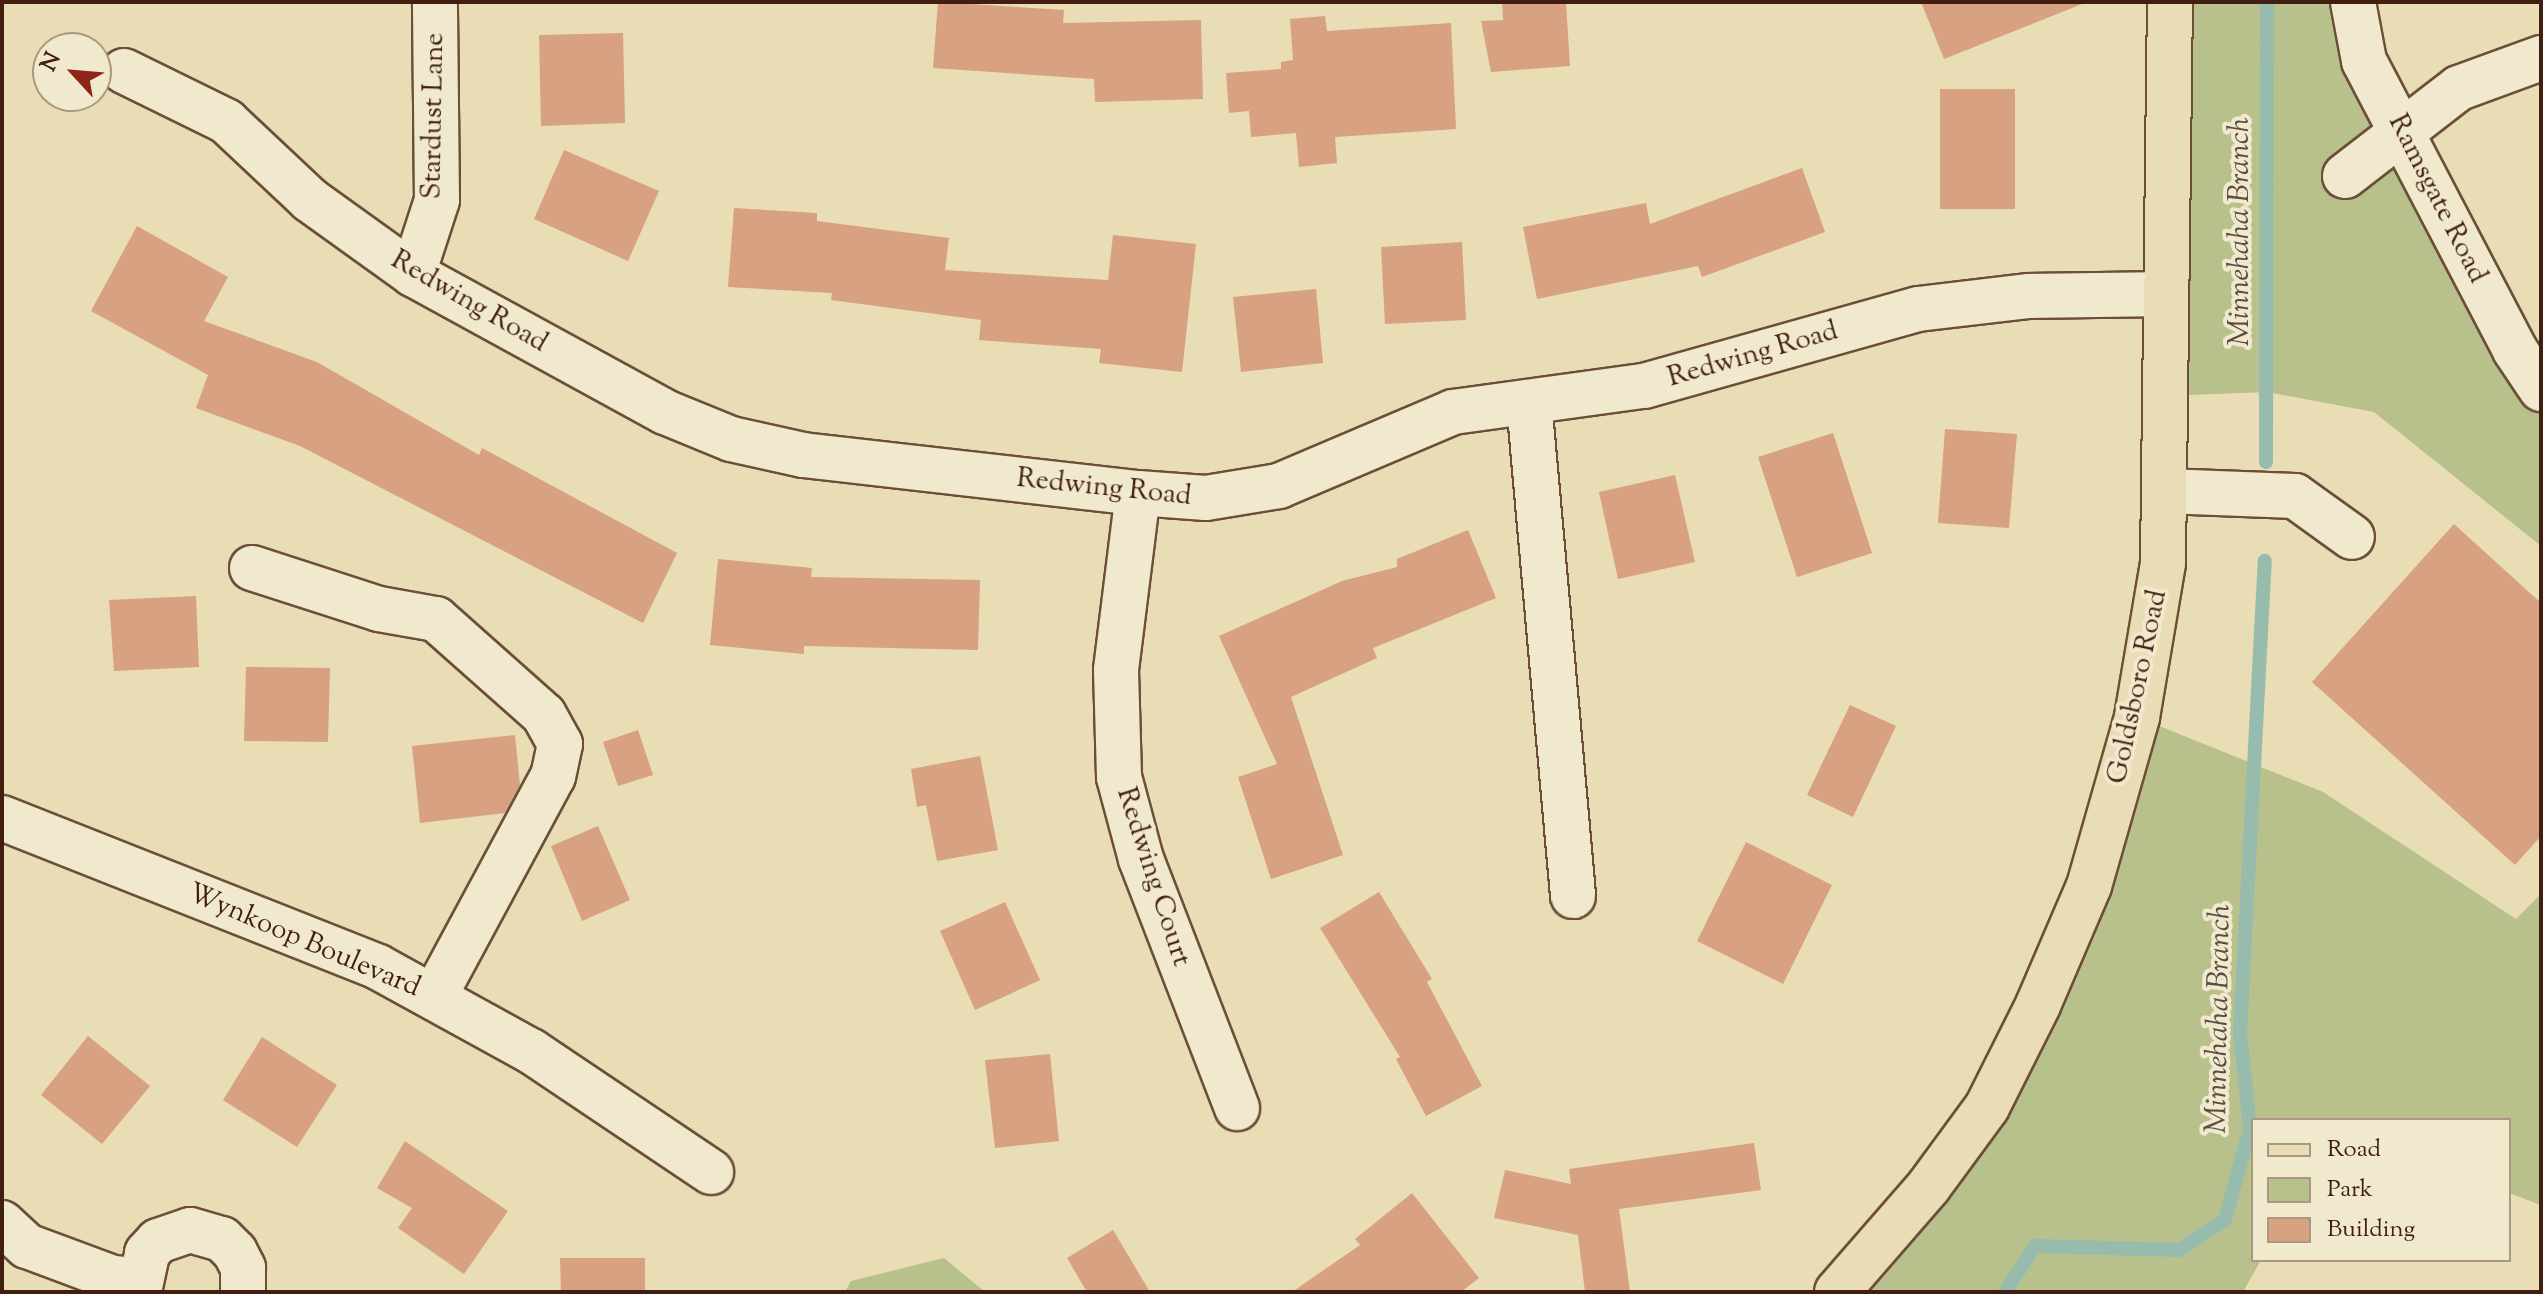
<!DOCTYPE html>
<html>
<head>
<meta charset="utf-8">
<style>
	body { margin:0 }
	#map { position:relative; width:2543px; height:1294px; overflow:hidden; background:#e8ddb4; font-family:"Sorts Mill Goudy",serif }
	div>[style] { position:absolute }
	.green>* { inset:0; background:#b8c08b }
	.stream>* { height:14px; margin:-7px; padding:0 7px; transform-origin:7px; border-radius:7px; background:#97bcae }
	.building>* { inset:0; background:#d7a182 }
	.roads { filter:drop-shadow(2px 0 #6c4e39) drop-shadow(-2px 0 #6c4e39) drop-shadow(0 2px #6c4e39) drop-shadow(0 -2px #6c4e39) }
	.minor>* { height:44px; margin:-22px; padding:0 22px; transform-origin:22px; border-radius:22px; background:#f0e9ce }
	.major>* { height:44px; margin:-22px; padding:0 22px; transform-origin:22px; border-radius:22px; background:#e8ddb4 }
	span { translate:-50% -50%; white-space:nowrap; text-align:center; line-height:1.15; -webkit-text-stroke:8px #f0e9ce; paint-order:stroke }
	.street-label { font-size:28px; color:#421e10 }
	.water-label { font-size:30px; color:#5c4d3f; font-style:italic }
	.frame { position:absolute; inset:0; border:4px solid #421e10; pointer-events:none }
	.legend { position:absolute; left:2251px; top:1118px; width:260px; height:144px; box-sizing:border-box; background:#f0e9ce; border:2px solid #aa9882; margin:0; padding:10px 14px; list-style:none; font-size:24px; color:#421e10 }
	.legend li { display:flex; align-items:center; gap:16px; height:40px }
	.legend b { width:40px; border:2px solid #aa9882 }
	.north { position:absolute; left:32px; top:32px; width:80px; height:80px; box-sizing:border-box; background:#f0e9ce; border:2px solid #aa9882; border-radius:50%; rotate:296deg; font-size:22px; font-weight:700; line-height:32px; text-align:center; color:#421e10 }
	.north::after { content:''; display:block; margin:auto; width:28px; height:36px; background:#8f2418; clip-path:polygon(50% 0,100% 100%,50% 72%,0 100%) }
</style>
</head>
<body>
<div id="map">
	<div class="green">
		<div style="clip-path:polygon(2184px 2px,2353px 2px,2541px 389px,2541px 546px,2374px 412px,2267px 392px,2164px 396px)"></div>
		<div style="clip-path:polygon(2137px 717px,2323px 792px,2516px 919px,2541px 894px,2541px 1205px,2509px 1193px,2509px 1120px,2253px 1120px,2253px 1260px,2261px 1260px,2243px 1292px,1837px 1292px,1987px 1107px)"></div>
		<div style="clip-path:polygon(944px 1258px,985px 1292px,845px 1292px,851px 1281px)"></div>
	</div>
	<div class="stream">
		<div style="left:2266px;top:462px;width:460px;rotate:-89.9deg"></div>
		<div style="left:2005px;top:1292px;width:55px;rotate:-56.9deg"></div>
		<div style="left:2035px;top:1246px;width:144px;rotate:1.6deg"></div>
		<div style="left:2179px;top:1250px;width:55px;rotate:-33.1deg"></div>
		<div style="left:2225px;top:1220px;width:95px;rotate:-74.8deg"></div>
		<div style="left:2250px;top:1128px;width:96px;rotate:-96deg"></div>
		<div style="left:2240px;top:1033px;width:473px;rotate:-87deg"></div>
	</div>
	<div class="building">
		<div style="clip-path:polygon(938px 2px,1064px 10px,1063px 23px,1201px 20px,1203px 99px,1095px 102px,1094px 79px,933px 68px)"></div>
		<div style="clip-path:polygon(1502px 2px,1566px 2px,1570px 66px,1491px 72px,1481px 21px,1503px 20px)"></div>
		<div style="clip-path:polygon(1921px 2px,2082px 2px,2082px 4px,1944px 59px)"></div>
		<div style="clip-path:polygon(1325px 16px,1327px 31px,1451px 23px,1456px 129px,1335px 137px,1337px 163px,1299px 167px,1296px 133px,1251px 137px,1249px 111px,1229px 113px,1226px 73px,1281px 69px,1281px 62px,1293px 60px,1290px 19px)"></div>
		<div style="clip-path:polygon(623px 33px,625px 123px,541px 126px,539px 35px)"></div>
		<div style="clip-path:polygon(1940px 89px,2015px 89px,2015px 209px,1940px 209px)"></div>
		<div style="clip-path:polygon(564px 150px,659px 191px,628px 261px,534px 219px)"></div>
		<div style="clip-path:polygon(1802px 168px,1825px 232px,1702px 277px,1698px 266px,1537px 299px,1523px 227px,1646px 203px,1650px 224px)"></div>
		<div style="clip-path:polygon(734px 208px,817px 213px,817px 221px,949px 238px,945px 270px,1108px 280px,1113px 235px,1196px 244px,1182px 372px,1099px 363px,1101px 349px,979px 340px,981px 320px,831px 300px,832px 293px,728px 287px)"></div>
		<div style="clip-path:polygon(137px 226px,228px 277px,204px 321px,317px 362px,479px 455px,482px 448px,677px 553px,643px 623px,300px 446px,196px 408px,208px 375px,91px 311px)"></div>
		<div style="clip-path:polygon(1462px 242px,1466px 320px,1385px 324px,1381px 247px)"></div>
		<div style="clip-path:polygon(1316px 289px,1323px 363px,1241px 372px,1233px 297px)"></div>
		<div style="clip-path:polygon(1945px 429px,2017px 434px,2009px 528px,1938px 523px)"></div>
		<div style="clip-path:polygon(1833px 433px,1872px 553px,1797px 577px,1758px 457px)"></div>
		<div style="clip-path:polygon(1675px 475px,1695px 562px,1618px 579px,1599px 492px)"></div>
		<div style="clip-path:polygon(2454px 524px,2541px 603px,2541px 836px,2515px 865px,2312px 682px)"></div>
		<div style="clip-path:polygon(1468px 530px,1496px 598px,1373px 648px,1377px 658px,1291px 697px,1343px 855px,1271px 879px,1238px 777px,1277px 764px,1219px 636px,1342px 581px,1397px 567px,1397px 559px)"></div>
		<div style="clip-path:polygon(718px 559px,812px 568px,811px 577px,980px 580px,978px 650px,804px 646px,804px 654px,710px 645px)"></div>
		<div style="clip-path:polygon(196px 596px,199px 667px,114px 671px,109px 600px)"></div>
		<div style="clip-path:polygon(246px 667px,330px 668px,328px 742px,244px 741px)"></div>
		<div style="clip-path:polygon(1850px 705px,1896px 726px,1853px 817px,1807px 795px)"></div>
		<div style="clip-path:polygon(638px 730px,653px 775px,618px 786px,603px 742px)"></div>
		<div style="clip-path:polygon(515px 735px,520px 785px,505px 813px,420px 823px,412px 746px)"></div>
		<div style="clip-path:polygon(980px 756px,998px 850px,937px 861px,926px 805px,917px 807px,911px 769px)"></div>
		<div style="clip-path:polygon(598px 826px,630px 900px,582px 921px,551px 846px)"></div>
		<div style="clip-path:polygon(1746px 842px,1832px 885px,1783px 984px,1697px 941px)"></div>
		<div style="clip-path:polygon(1379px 892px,1432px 979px,1427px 982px,1482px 1086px,1426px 1116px,1396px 1059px,1400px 1057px,1320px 928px)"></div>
		<div style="clip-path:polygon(1005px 902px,1040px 980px,975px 1010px,940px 931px)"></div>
		<div style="clip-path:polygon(88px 1036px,150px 1086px,102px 1144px,41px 1095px)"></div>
		<div style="clip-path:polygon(262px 1037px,337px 1085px,297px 1147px,223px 1100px)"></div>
		<div style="clip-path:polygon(1050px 1054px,1059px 1141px,995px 1148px,985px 1060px)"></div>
		<div style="clip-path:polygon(405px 1141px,508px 1211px,464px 1274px,398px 1228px,412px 1208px,377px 1188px)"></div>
		<div style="clip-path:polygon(1754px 1143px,1761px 1190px,1619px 1209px,1630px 1292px,1585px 1292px,1578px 1235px,1494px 1218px,1505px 1170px,1571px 1184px,1569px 1169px)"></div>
		<div style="clip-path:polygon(1412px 1193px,1479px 1278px,1461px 1292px,1292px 1292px,1360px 1245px,1355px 1239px)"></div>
		<div style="clip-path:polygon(1113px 1230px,1150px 1292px,1087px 1292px,1067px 1258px)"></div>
		<div style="clip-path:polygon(560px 1258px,645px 1258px,645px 1292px,561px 1292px)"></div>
	</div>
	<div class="roads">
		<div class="minor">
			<div style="left:2353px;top:2px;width:60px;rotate:79.4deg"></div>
			<div style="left:2364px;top:61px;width:326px;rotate:62.4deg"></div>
			<div style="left:2515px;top:350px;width:47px;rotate:56.3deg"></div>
			<div style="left:124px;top:71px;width:114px;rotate:26.1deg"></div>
			<div style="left:226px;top:121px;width:115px;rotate:43.2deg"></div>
			<div style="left:310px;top:200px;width:127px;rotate:35.7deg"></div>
			<div style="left:413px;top:274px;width:287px;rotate:28.7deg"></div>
			<div style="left:665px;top:412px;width:71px;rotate:22.2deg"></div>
			<div style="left:731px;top:439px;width:74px;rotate:12.5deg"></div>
			<div style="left:803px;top:455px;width:337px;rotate:6.5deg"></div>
			<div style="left:1138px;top:493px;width:68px;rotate:4.2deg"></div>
			<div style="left:1206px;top:498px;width:74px;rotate:-9.3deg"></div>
			<div style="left:1279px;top:486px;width:189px;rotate:-23deg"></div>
			<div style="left:1453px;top:412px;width:193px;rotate:-7.8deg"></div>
			<div style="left:1644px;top:386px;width:285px;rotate:-15.7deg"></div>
			<div style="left:1918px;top:309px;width:112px;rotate:-6.7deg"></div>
			<div style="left:2029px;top:296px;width:136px;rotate:-0.8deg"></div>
			<div style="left:2345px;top:176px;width:144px;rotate:-37.7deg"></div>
			<div style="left:2459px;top:88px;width:87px;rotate:-20.1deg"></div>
			<div style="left:413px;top:274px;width:78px;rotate:-72deg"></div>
			<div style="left:437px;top:200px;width:198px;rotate:-90.6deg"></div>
			<div style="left:1529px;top:402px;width:496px;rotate:84.9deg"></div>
			<div style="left:2164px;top:491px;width:131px;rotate:2.2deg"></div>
			<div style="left:2295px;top:496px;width:70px;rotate:35.7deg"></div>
			<div style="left:1138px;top:493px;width:178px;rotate:97.1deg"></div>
			<div style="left:1116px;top:670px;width:107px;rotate:88.4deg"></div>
			<div style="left:1119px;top:777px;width:85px;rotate:75deg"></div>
			<div style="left:1141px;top:859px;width:267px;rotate:68.9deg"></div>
			<div style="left:252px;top:568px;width:133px;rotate:17.9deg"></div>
			<div style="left:379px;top:609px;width:58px;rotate:10deg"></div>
			<div style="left:436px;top:619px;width:144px;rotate:41.6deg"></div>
			<div style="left:544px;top:715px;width:33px;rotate:61deg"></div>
			<div style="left:560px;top:744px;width:33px;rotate:102deg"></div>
			<div style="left:553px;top:776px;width:251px;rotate:118.3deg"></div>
			<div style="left:2px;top:818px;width:404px;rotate:21.6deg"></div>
			<div style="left:378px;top:967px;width:175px;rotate:28.8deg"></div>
			<div style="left:531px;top:1051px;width:217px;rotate:33.9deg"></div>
			<div style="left:2px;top:1223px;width:34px;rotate:43deg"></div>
			<div style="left:27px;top:1246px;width:92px;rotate:20.4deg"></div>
			<div style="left:113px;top:1278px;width:25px;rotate:5deg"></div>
			<div style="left:139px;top:1292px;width:40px;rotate:-78deg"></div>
			<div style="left:147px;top:1253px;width:16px;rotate:-47deg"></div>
			<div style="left:158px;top:1241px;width:34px;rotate:-19deg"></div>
			<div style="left:190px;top:1230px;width:33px;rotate:16deg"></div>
			<div style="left:222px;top:1239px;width:18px;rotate:45deg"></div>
			<div style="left:235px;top:1252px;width:18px;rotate:63deg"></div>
			<div style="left:243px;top:1268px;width:24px;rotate:90deg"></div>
		</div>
		<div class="major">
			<div style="left:1837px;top:1292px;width:140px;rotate:-49deg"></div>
			<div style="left:1929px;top:1186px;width:98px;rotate:-53.7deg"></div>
			<div style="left:1987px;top:1107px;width:114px;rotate:-63.4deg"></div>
			<div style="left:2038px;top:1005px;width:129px;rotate:-66.8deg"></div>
			<div style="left:2089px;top:886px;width:176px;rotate:-74.1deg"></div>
			<div style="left:2137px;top:717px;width:156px;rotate:-80.4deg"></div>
			<div style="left:2163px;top:563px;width:561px;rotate:-89.29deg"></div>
		</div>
	</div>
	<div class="street-label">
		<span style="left:434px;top:116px;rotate:-89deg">Stardust Lane</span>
		<span style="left:2437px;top:199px;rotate:63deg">Ramsgate Road</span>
		<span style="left:469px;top:302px;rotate:30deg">Redwing Road</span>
		<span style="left:1753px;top:355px;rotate:-16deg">Redwing Road</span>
		<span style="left:1104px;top:488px;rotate:6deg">Redwing Road</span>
		<span style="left:2138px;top:687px;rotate:-78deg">Goldsboro Road</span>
		<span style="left:1153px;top:877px;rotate:72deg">Redwing Court</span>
		<span style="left:304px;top:941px;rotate:23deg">Wynkoop Boulevard</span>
	</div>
	<div class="water-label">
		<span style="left:2241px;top:232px;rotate:-90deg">Minnehaha Branch</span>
		<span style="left:2220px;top:1019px;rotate:-89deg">Minnehaha Branch</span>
	</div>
	<div class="frame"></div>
	<ul class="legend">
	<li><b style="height:10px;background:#e8ddb4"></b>Road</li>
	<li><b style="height:22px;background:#b8c08b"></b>Park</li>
	<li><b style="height:22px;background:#d7a182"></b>Building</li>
	</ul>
	<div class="north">N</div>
</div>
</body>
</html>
